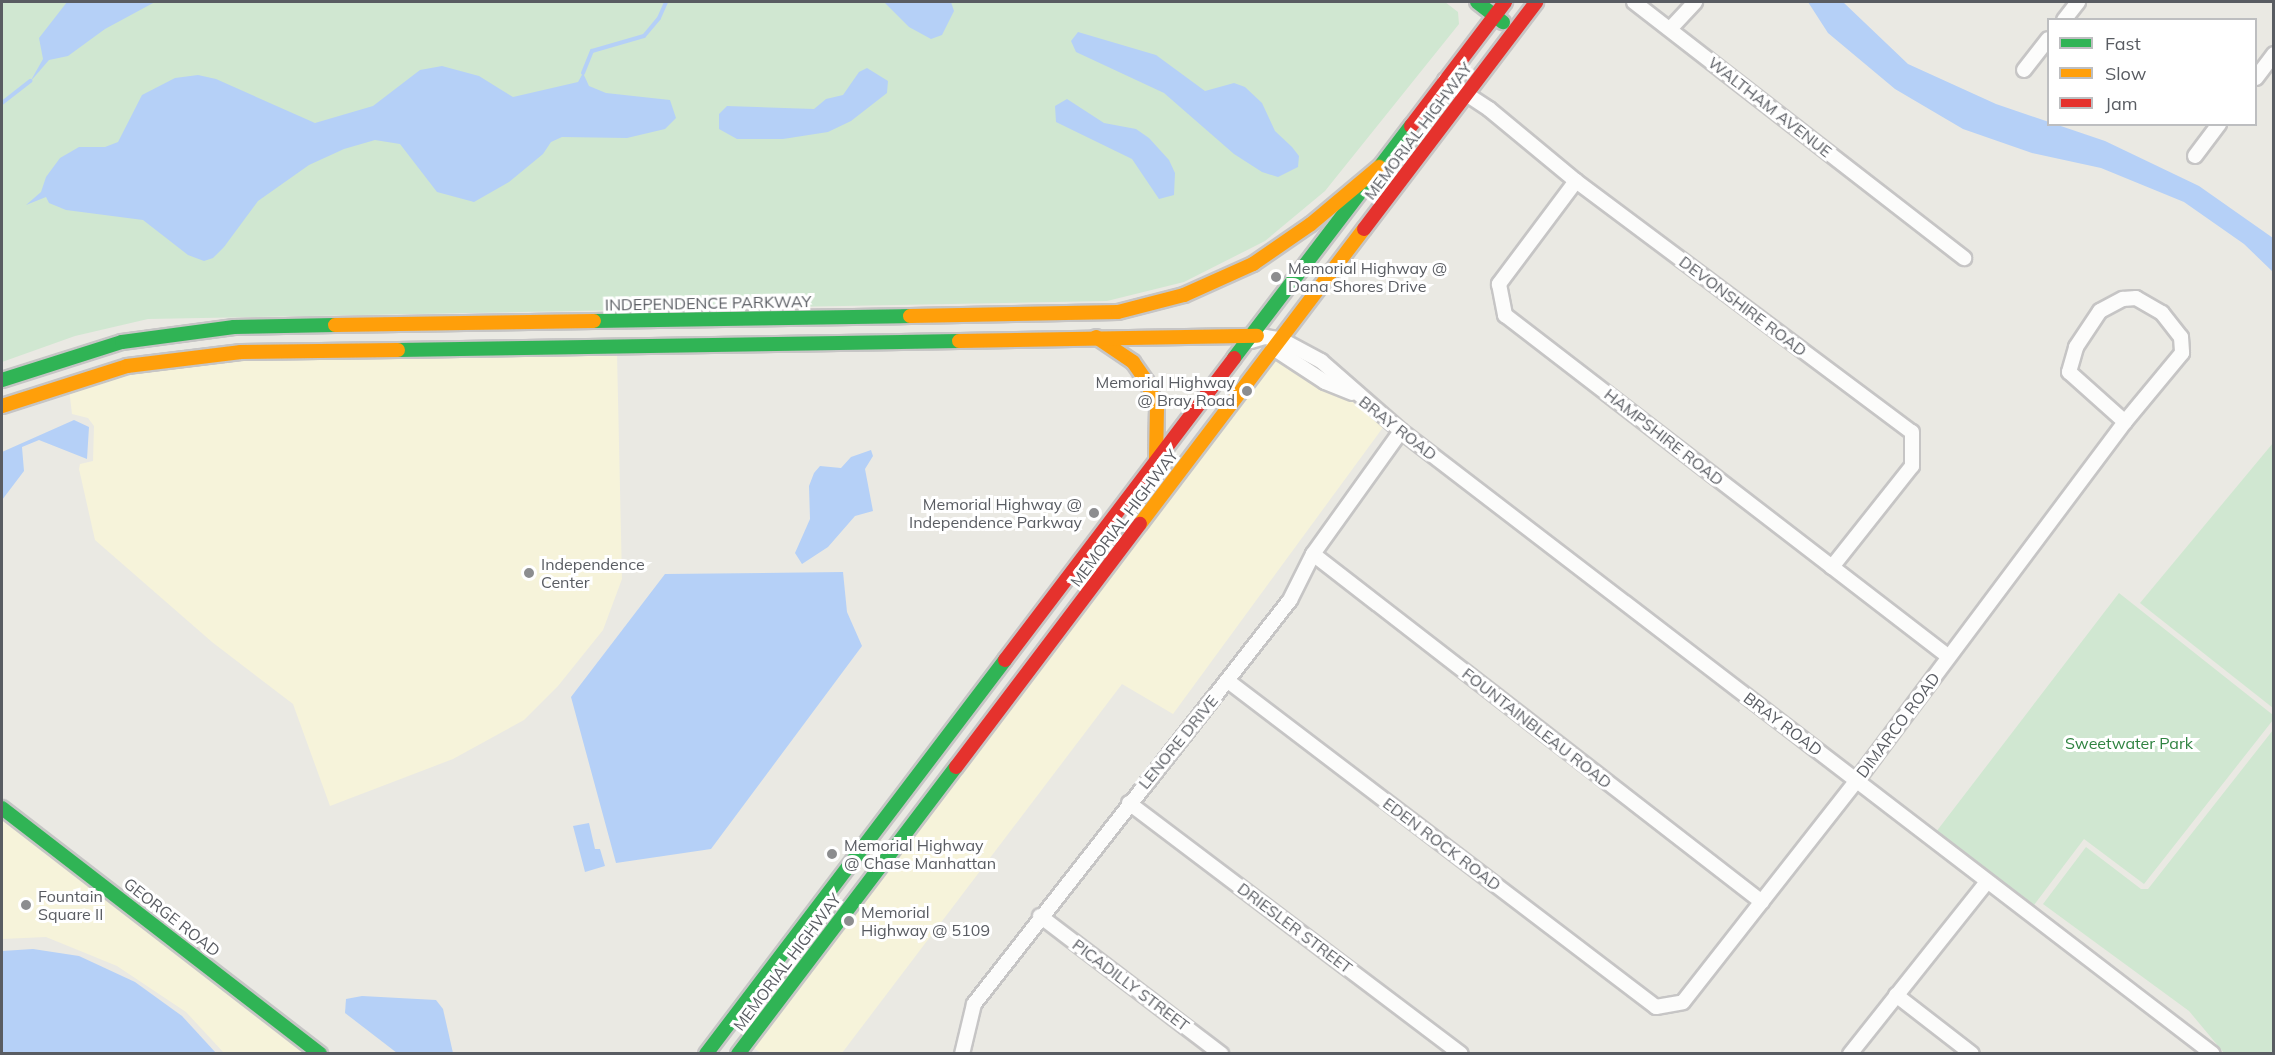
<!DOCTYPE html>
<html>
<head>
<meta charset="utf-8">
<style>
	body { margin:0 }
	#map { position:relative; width:2275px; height:1055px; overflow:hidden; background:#eae9e3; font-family:Mulish,sans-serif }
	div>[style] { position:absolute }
	.commercial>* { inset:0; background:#f6f3da }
	.green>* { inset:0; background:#d0e7d1 }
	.water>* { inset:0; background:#b5d0f7 }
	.stream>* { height:4px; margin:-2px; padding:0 2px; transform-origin:2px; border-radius:2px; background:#b5d0f7 }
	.roads { filter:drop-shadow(2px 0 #c6c5c5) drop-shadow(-2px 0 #c6c5c5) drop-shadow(0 2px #c6c5c5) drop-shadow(0 -2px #c6c5c5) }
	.street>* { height:14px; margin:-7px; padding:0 7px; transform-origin:7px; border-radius:7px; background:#fcfcfb }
	.fast>* { height:14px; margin:-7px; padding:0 7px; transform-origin:7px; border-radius:7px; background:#30b455 }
	.slow>* { height:14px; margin:-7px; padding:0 7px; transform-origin:7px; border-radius:7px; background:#ff9f0a }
	.jam>* { height:14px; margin:-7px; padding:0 7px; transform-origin:7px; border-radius:7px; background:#e5322d }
	.dots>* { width:16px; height:16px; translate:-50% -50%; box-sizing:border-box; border:3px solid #fff; border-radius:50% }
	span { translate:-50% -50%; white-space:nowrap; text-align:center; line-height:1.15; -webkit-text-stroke:6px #fff; paint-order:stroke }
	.street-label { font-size:16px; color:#595c62 }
	.poi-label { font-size:16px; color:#595c62 }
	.left { translate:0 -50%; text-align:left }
	.right { translate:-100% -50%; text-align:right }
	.park-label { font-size:16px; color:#2f8341 }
	.frame { position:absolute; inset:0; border:3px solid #595c62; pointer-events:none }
	.legend { position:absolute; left:2047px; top:18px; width:210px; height:108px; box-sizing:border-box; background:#fff; border:2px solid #bdbec0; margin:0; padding:8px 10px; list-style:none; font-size:18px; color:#595c62 }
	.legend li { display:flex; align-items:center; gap:12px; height:30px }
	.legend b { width:30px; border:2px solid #bdbec0 }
</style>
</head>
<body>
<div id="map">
	<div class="commercial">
		<div style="clip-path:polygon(617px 353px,622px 579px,603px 630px,558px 686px,524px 720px,453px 759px,330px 806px,293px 704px,212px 642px,95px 540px,79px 469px,80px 464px,93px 461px,94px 426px,88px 418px,72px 414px,69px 389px,100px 380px,225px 360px)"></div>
		<div style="clip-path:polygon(1276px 357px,1322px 388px,1350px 400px,1384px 426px,1173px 714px,1122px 684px,842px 1053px,761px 1053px,752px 1047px)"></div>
		<div style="clip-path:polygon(2px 816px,309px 1053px,224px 1053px,186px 1012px,117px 966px,46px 937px,2px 939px)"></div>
	</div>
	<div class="green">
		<div style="clip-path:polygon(2px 2px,1445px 2px,1458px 12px,1459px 24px,1325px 191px,1265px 241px,1184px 282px,1107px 301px,148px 319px,75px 336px,2px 362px)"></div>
		<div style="clip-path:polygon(2273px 443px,2273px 708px,2140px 603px)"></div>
		<div style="clip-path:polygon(2119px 593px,2273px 715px,2273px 720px,2144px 884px,2084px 839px,2034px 905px,1936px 832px)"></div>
		<div style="clip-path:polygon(2273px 730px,2273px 1053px,2224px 1053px,2189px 1011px,2043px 904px,2086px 847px,2141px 889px,2148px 889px)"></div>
	</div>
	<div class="water">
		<div style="clip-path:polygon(67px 2px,155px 2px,105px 29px,68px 56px,49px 60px,30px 82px,43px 59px,39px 38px)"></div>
		<div style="clip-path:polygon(884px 2px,951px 2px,954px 11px,942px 35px,931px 39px,909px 27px)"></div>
		<div style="clip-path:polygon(1808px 2px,1843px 2px,1908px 64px,1996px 104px,2105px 141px,2199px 186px,2273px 238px,2273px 272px,2244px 244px,2184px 202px,2101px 168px,2032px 153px,1963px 129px,1895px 89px,1828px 33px)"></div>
		<div style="clip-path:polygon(1078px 32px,1156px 55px,1205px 91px,1234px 83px,1245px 87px,1262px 103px,1275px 131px,1292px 147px,1299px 156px,1298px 167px,1278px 177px,1262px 172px,1234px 154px,1164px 93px,1076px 52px,1071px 41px)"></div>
		<div style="clip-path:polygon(442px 66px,479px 76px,513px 97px,578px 82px,583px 73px,589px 86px,606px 93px,670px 100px,676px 118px,665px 129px,627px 138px,562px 137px,551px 142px,543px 154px,509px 182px,474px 202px,437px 192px,400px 144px,375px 140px,344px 149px,309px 165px,258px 201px,224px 247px,213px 258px,204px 261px,188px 255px,143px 220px,66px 210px,49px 203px,46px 197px,26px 205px,41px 192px,46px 177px,60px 158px,79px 147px,105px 147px,118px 142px,142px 95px,175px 78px,198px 75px,216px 79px,315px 123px,373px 106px,420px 70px)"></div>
		<div style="clip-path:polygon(867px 68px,888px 81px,887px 93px,851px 121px,828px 132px,783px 139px,737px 139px,719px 129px,719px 114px,727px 106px,814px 109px,826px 99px,843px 95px,859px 72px)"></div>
		<div style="clip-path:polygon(1067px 99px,1104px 123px,1136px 129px,1149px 138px,1169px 160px,1175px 173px,1174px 195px,1159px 199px,1132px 159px,1056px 122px,1055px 106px)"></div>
		<div style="clip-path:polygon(74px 420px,89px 427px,87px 459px,39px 440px,22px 447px,24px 471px,2px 500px,2px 452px)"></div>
		<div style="clip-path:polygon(871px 450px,873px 456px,865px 469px,873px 511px,855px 516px,828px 547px,802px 564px,795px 553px,810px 519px,809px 486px,814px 473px,820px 466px,841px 468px,851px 457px)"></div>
		<div style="clip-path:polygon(843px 572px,847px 612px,862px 646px,711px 849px,616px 863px,571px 697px,665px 574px)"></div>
		<div style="clip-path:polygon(589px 823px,595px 849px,600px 849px,605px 866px,585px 872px,573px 826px)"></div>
		<div style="clip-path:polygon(33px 949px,79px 956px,135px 982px,182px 1016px,216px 1053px,2px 1053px,2px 951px)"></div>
		<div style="clip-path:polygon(362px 996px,436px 1000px,443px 1009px,453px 1053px,397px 1053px,345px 1013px,346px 999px)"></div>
	</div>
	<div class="stream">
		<div style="left:583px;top:73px;width:24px;rotate:-68deg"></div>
		<div style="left:592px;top:51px;width:54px;rotate:-16.1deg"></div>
		<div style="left:644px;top:36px;width:23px;rotate:-50deg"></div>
		<div style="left:659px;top:18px;width:17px;rotate:-66deg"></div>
		<div style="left:2px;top:103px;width:36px;rotate:-38deg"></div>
	</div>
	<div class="roads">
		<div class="street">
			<div style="left:1634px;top:2px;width:418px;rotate:37.8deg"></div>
			<div style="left:2064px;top:20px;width:23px;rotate:-52deg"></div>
			<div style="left:1670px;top:29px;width:37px;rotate:-47deg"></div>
			<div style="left:2024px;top:70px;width:39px;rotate:-52deg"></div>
			<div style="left:2256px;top:78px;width:30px;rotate:-53deg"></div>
			<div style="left:1445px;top:80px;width:53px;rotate:33.4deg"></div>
			<div style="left:1489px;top:109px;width:113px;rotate:39.6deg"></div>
			<div style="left:1576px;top:181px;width:419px;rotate:36.8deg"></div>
			<div style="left:1912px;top:432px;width:34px;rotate:90deg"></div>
			<div style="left:1912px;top:466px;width:129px;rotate:128.4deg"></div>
			<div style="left:2195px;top:156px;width:40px;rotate:-53deg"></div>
			<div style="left:1576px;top:181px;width:129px;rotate:126.8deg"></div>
			<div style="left:1499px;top:284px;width:32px;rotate:79deg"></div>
			<div style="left:1505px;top:315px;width:560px;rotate:37.61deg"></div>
			<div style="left:2136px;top:298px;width:30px;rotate:30deg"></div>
			<div style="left:2162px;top:313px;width:31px;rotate:52deg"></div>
			<div style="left:2181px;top:337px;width:16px;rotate:86deg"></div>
			<div style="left:2182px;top:353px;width:89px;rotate:129.6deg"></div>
			<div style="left:2125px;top:422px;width:75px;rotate:-138.2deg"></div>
			<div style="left:2069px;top:372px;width:26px;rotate:-74deg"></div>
			<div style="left:2076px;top:347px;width:43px;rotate:-56.3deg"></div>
			<div style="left:2100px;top:311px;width:26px;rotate:-28deg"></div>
			<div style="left:2123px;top:299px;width:13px;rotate:-4deg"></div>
			<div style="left:1251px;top:341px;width:15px;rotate:-16deg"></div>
			<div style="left:1265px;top:337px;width:15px;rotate:8deg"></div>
			<div style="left:1280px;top:339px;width:47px;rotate:28.2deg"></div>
			<div style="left:1321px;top:361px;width:106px;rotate:41.2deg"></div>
			<div style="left:1401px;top:431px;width:1023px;rotate:37.5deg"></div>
			<div style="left:1273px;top:348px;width:62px;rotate:33.2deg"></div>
			<div style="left:1325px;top:382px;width:29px;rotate:22deg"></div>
			<div style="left:1313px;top:554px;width:568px;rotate:37.78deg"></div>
			<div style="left:1228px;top:681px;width:538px;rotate:37.3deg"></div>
			<div style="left:1656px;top:1007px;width:27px;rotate:-10deg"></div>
			<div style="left:1683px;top:1002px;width:282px;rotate:-51.9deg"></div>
			<div style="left:1857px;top:780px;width:447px;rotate:-53.2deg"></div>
			<div style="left:1129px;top:803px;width:416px;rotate:37.1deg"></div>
			<div style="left:1040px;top:916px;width:228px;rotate:37.3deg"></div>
			<div style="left:1896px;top:995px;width:96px;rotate:37.8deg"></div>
			<div style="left:962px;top:1054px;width:51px;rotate:-76.5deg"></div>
			<div style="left:974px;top:1004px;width:513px;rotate:-51.97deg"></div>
			<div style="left:1290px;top:600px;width:51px;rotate:-63.4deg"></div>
			<div style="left:1313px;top:554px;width:151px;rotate:-54.4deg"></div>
			<div style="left:1850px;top:1054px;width:220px;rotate:-51.5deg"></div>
		</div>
		<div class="fast">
			<div style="left:1477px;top:2px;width:33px;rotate:38deg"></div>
			<div style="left:594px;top:321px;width:316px;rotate:-0.9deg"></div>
			<div style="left:398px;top:350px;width:561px;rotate:-0.92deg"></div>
			<div style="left:1234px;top:358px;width:292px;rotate:-52.7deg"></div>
			<div style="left:2px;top:380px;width:126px;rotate:-17.6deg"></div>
			<div style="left:122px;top:342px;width:113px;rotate:-7.6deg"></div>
			<div style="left:234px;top:327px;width:101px;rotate:-1.1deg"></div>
			<div style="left:2px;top:808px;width:402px;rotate:37.7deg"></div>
			<div style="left:706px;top:1054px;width:495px;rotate:-52.8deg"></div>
			<div style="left:738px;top:1054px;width:360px;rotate:-52.8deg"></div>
		</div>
		<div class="slow">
			<div style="left:910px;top:316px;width:208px;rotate:-1.1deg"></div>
			<div style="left:1118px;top:312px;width:68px;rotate:-14.4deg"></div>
			<div style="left:1184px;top:295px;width:76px;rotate:-24.2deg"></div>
			<div style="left:1253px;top:264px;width:70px;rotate:-34.6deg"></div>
			<div style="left:1311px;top:224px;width:89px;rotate:-40deg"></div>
			<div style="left:335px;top:325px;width:259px;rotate:-0.9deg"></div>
			<div style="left:1096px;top:337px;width:45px;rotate:34deg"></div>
			<div style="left:1133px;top:362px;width:24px;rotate:55deg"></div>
			<div style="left:1147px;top:382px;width:28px;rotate:69deg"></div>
			<div style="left:1157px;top:408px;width:51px;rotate:91.1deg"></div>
			<div style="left:959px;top:341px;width:298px;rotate:-1deg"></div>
			<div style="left:2px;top:406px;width:131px;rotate:-17.7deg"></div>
			<div style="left:127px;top:366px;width:115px;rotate:-7deg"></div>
			<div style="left:241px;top:352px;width:157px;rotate:-0.7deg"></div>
			<div style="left:1140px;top:524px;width:370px;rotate:-52.8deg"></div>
		</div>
		<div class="jam">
			<div style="left:1411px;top:126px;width:156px;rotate:-52.8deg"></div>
			<div style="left:1364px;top:229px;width:285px;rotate:-52.8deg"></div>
			<div style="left:1005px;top:660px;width:379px;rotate:-52.8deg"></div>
			<div style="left:956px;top:767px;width:305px;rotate:-52.9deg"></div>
		</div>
	</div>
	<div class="dots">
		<div style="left:1276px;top:277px;background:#8c8d8f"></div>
		<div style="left:1247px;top:391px;background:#8c8d8f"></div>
		<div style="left:1094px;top:513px;background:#8c8d8f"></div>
		<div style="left:529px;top:573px;background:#8c8d8f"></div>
		<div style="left:832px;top:854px;background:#8c8d8f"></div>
		<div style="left:26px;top:905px;background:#8c8d8f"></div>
		<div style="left:849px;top:921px;background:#8c8d8f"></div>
	</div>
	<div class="street-label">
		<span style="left:1770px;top:107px;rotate:38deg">WALTHAM AVENUE</span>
		<span style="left:1418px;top:131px;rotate:-53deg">MEMORIAL HIGHWAY</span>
		<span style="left:708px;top:303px;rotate:-1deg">INDEPENDENCE PARKWAY</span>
		<span style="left:1743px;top:306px;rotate:37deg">DEVONSHIRE ROAD</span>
		<span style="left:1398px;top:428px;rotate:38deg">BRAY ROAD</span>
		<span style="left:1664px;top:437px;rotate:38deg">HAMPSHIRE ROAD</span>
		<span style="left:1124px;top:518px;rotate:-53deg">MEMORIAL HIGHWAY</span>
		<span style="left:1783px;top:724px;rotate:37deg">BRAY ROAD</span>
		<span style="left:1898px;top:725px;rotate:-53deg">DIMARCO ROAD</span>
		<span style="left:1537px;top:728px;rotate:38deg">FOUNTAINBLEAU ROAD</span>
		<span style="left:1178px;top:742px;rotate:-51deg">LENORE DRIVE</span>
		<span style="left:1442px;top:844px;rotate:37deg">EDEN ROCK ROAD</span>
		<span style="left:172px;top:917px;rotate:38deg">GEORGE ROAD</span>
		<span style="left:1295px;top:928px;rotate:37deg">DRIESLER STREET</span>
		<span style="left:787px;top:962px;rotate:-53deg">MEMORIAL HIGHWAY</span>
		<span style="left:1131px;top:985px;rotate:37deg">PICADILLY STREET</span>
	</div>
	<div class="poi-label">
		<span class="left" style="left:1288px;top:277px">Memorial Highway @<br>Dana Shores Drive</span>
		<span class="right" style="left:1235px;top:391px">Memorial Highway<br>@ Bray Road</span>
		<span class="right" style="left:1082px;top:513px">Memorial Highway @<br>Independence Parkway</span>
		<span class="left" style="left:541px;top:573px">Independence<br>Center</span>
		<span class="left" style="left:844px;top:854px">Memorial Highway<br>@ Chase Manhattan</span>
		<span class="left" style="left:38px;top:905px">Fountain<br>Square II</span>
		<span class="left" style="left:861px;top:921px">Memorial<br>Highway @ 5109</span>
	</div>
	<div class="park-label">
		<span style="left:2129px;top:743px">Sweetwater Park</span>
	</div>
	<div class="frame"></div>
	<ul class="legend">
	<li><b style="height:8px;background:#30b455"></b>Fast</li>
	<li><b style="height:8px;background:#ff9f0a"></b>Slow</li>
	<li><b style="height:8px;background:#e5322d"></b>Jam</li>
	</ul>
</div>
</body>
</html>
